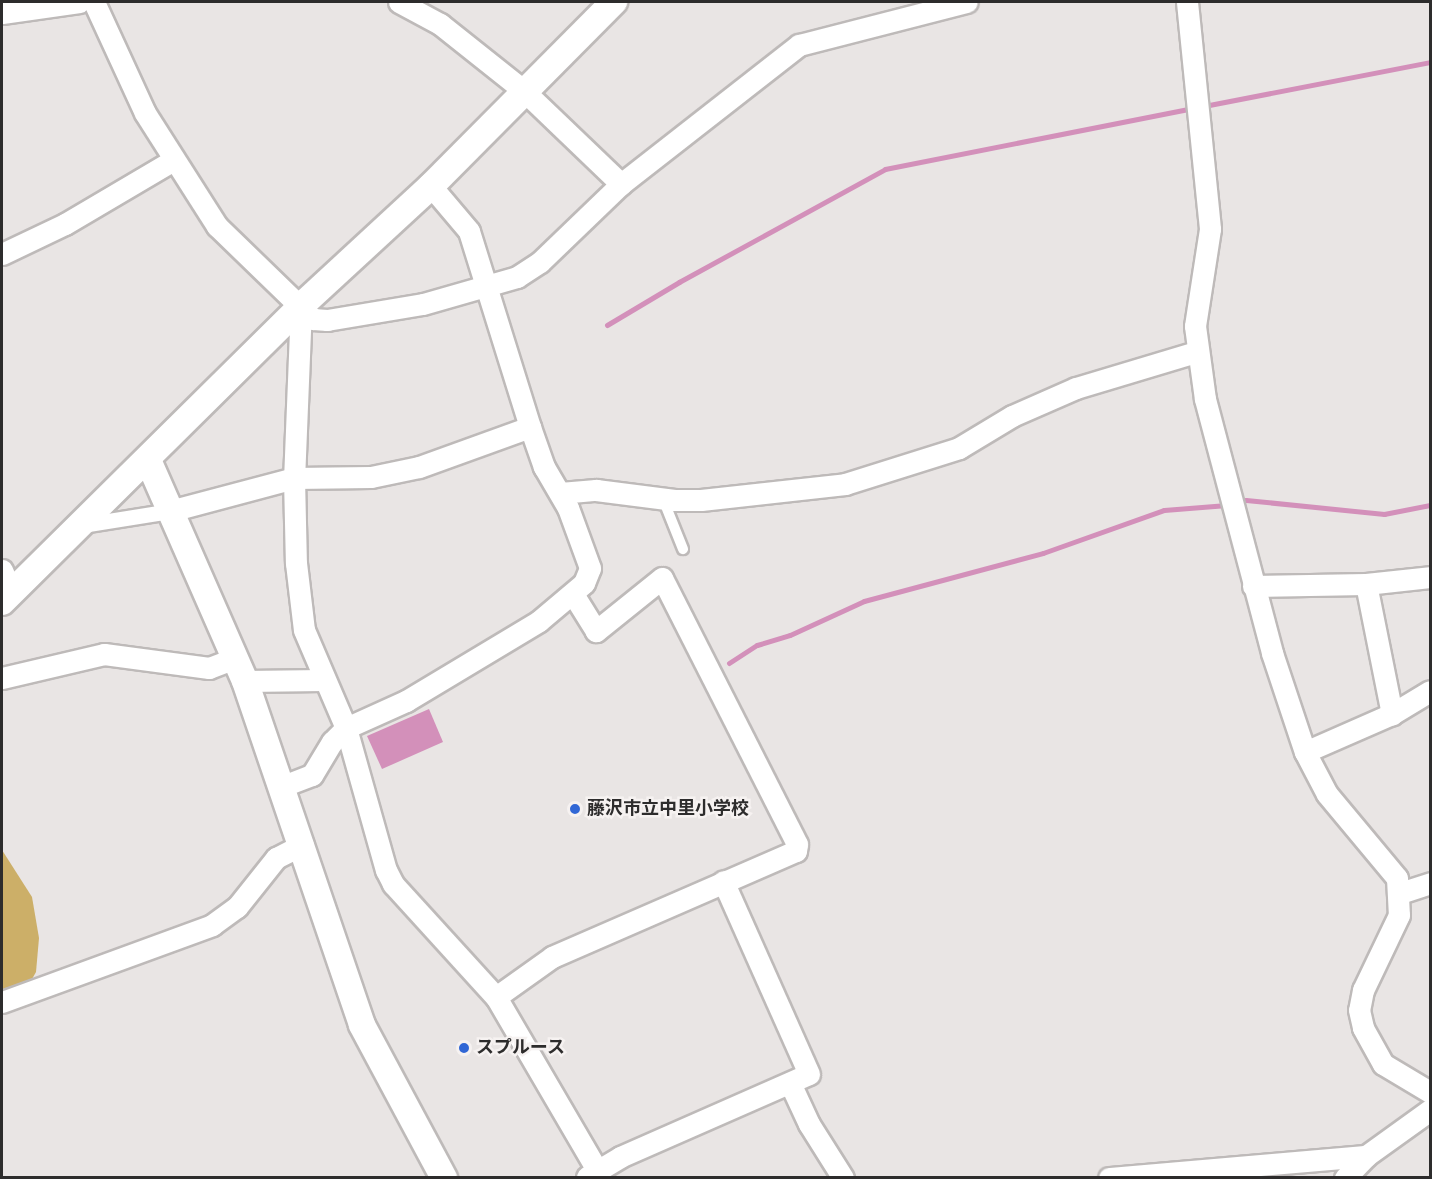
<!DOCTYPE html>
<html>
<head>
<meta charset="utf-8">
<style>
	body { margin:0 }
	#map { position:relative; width:1432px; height:1179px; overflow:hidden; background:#e9e5e4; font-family:"Sofia Sans Condensed","Noto Sans JP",sans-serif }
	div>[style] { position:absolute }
	.forest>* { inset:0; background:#ccaf68 }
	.water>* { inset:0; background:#d390ba }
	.stream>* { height:5px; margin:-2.5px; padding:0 2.5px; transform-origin:2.5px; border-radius:2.5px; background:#d390ba }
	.roads { filter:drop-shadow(2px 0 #bebab9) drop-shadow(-2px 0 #bebab9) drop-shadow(0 2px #bebab9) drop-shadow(0 -2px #bebab9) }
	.service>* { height:10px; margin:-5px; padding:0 5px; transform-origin:5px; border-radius:5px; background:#fff }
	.pedestrian>* { height:15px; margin:-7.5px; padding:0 7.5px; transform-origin:7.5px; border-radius:7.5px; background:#fff }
	.minor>* { height:21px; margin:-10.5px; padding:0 10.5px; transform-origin:10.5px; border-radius:10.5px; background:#fff }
	.tertiary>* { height:26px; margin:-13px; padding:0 13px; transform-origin:13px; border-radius:13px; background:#fff }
	.dots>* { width:16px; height:16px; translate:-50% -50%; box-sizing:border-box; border:3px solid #f6f2f1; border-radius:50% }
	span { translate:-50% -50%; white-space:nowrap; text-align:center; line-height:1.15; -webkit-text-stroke:5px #f6f2f1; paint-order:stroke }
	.poi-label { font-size:18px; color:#2d2c2c; font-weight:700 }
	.left { translate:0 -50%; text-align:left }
	.frame { position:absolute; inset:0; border:3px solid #2d2c2c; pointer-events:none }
</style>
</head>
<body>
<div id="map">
	<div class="forest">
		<div style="clip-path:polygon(2px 850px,32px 897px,39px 938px,36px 972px,22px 997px,2px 1004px)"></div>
	</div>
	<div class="water">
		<div style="clip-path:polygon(429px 709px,443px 742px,382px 769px,367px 736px)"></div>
	</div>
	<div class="stream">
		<div style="left:1204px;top:106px;width:230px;rotate:-11deg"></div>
		<div style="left:607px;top:325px;width:84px;rotate:-30.8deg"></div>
		<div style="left:679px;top:282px;width:235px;rotate:-28.7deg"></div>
		<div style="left:885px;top:169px;width:313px;rotate:-11.2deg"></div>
		<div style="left:1236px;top:503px;width:10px;rotate:-17deg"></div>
		<div style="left:1246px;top:500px;width:139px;rotate:5.8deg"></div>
		<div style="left:1384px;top:514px;width:47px;rotate:-11.1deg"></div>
		<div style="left:729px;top:663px;width:33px;rotate:-33deg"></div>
		<div style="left:757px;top:645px;width:34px;rotate:-17deg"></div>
		<div style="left:790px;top:635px;width:81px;rotate:-24.7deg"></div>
		<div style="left:864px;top:601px;width:185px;rotate:-15deg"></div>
		<div style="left:1043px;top:553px;width:128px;rotate:-19.6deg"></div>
		<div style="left:1164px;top:510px;width:63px;rotate:-4.5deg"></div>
	</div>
	<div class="roads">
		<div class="service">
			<div style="left:663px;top:499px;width:54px;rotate:68.2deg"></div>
		</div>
		<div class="pedestrian">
			<div style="left:83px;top:525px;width:88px;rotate:-9.1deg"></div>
		</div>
		<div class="minor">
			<div style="left:94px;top:2px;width:122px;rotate:65.3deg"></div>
			<div style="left:145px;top:113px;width:134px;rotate:57.5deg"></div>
			<div style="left:217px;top:226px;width:134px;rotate:44.1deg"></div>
			<div style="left:313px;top:319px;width:14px;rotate:4deg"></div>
			<div style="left:327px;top:320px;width:97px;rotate:-9.5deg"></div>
			<div style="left:423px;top:304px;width:98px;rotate:-16deg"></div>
			<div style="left:517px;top:277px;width:27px;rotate:-33deg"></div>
			<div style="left:540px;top:262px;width:112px;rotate:-43.9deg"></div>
			<div style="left:621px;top:184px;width:226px;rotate:-38deg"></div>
			<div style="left:799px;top:45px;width:173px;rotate:-14.4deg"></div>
			<div style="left:399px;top:2px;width:47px;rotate:28.2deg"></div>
			<div style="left:440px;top:24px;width:106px;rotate:38.5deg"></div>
			<div style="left:523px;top:90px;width:136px;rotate:43.8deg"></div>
			<div style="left:1187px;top:2px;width:228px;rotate:84.2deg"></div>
			<div style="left:1210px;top:229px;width:98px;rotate:98.8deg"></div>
			<div style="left:1195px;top:326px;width:74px;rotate:82.2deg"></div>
			<div style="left:1205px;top:399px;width:263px;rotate:75.2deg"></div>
			<div style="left:1272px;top:653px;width:104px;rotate:71.6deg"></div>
			<div style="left:1305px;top:752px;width:47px;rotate:62.4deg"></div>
			<div style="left:1327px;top:794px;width:109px;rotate:50.2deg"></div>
			<div style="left:1397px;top:878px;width:37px;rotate:87deg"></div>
			<div style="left:1399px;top:915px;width:83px;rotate:115.6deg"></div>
			<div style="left:1363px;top:990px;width:20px;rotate:101deg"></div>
			<div style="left:1359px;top:1010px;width:18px;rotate:77deg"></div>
			<div style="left:1363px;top:1028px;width:41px;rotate:60.9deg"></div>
			<div style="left:1383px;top:1064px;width:55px;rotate:30.8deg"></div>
			<div style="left:2px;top:13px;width:78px;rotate:-8.1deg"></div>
			<div style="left:2px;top:254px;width:70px;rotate:-25.5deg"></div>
			<div style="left:65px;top:224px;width:124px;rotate:-30.5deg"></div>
			<div style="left:301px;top:306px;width:172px;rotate:92.3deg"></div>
			<div style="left:294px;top:478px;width:85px;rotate:88.7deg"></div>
			<div style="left:296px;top:563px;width:67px;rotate:83.2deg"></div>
			<div style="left:304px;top:630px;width:107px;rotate:66.8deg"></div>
			<div style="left:346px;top:728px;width:148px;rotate:74.3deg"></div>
			<div style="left:386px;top:870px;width:16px;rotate:63deg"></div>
			<div style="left:393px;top:884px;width:153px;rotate:47.7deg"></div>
			<div style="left:496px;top:997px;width:200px;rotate:59.7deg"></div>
			<div style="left:560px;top:493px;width:36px;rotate:-5deg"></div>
			<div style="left:596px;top:490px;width:79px;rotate:7.3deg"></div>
			<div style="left:674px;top:500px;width:27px"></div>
			<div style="left:701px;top:500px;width:145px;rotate:-6.3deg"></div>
			<div style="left:845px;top:484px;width:120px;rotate:-17.5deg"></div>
			<div style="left:959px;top:448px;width:62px;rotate:-31.1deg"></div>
			<div style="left:1012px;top:416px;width:70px;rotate:-23.6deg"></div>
			<div style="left:1076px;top:388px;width:125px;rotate:-16.7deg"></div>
			<div style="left:170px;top:511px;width:128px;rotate:-14.9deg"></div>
			<div style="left:294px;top:478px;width:77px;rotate:-0.7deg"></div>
			<div style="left:371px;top:477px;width:49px;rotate:-11.8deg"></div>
			<div style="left:419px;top:467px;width:118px;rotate:-19.8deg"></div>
			<div style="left:2px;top:570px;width:25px;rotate:67deg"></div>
			<div style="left:1366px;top:584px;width:133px;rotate:78.7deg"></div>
			<div style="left:1253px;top:586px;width:113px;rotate:-1deg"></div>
			<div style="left:1366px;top:584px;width:64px;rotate:-6.2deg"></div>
			<div style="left:2px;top:678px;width:105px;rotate:-13.2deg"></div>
			<div style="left:104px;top:654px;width:106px;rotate:7.6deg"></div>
			<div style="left:209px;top:668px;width:28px;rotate:-21deg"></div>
			<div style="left:245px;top:681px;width:78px;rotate:-0.7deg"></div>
			<div style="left:1305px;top:752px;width:95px;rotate:-23.6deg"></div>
			<div style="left:1392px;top:714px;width:44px;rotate:-31.2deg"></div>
			<div style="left:283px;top:786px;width:31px;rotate:-21deg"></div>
			<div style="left:312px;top:775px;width:39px;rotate:-59deg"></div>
			<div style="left:332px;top:742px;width:20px;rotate:-45deg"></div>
			<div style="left:346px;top:728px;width:66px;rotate:-24.2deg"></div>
			<div style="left:406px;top:701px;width:155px;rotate:-31deg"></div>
			<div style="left:539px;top:621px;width:59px;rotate:-40.2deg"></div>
			<div style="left:584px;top:583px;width:16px;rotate:-68deg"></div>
			<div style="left:590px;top:568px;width:64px;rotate:-110.1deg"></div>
			<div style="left:568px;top:508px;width:48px;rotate:-120.3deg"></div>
			<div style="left:544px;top:467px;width:42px;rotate:-109.3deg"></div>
			<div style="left:530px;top:427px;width:205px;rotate:-107.3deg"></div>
			<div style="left:469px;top:231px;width:59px;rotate:-130.2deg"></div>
			<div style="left:1400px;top:893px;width:32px;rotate:-18deg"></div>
			<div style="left:496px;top:997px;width:69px;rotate:-35.5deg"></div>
			<div style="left:552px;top:957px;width:266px;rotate:-23.5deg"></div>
			<div style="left:796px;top:851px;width:7px;rotate:-82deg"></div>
			<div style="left:797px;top:844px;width:298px;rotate:-116.9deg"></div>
			<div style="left:662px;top:578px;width:85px;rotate:141.2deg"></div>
			<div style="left:596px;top:631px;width:44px;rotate:-121.9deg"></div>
			<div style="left:2px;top:1002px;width:224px;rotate:-20.1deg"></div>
			<div style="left:212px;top:925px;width:31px;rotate:-36deg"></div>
			<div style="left:237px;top:907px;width:63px;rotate:-51.5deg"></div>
			<div style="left:276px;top:858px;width:30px;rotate:-27deg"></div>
			<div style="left:790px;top:1083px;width:45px;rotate:65.1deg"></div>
			<div style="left:809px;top:1124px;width:64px;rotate:57.8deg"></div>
			<div style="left:587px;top:1177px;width:39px;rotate:-31deg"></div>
			<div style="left:620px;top:1157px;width:206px;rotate:-23.7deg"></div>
			<div style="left:809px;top:1074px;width:211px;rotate:-114deg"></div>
			<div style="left:1109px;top:1178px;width:258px;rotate:-4.9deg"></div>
			<div style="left:1366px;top:1156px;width:79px;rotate:-35.7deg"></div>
			<div style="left:1345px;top:1178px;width:30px;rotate:-46deg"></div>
		</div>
		<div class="tertiary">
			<div style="left:148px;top:460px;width:241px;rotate:66.3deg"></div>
			<div style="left:245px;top:681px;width:363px;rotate:71.2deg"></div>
			<div style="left:362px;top:1025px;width:174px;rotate:61.8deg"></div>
			<div style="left:2px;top:602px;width:421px;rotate:-44.7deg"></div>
			<div style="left:301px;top:306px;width:177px;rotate:-42.7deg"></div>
			<div style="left:431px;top:186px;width:260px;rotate:-45.2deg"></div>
		</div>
	</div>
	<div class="dots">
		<div style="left:575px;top:809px;background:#3167d5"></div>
		<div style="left:464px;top:1048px;background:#3167d5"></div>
	</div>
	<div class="poi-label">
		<span class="left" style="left:587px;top:809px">藤沢市立中里小学校</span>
		<span class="left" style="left:476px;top:1048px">スプルース</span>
	</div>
	<div class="frame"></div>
</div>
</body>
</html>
